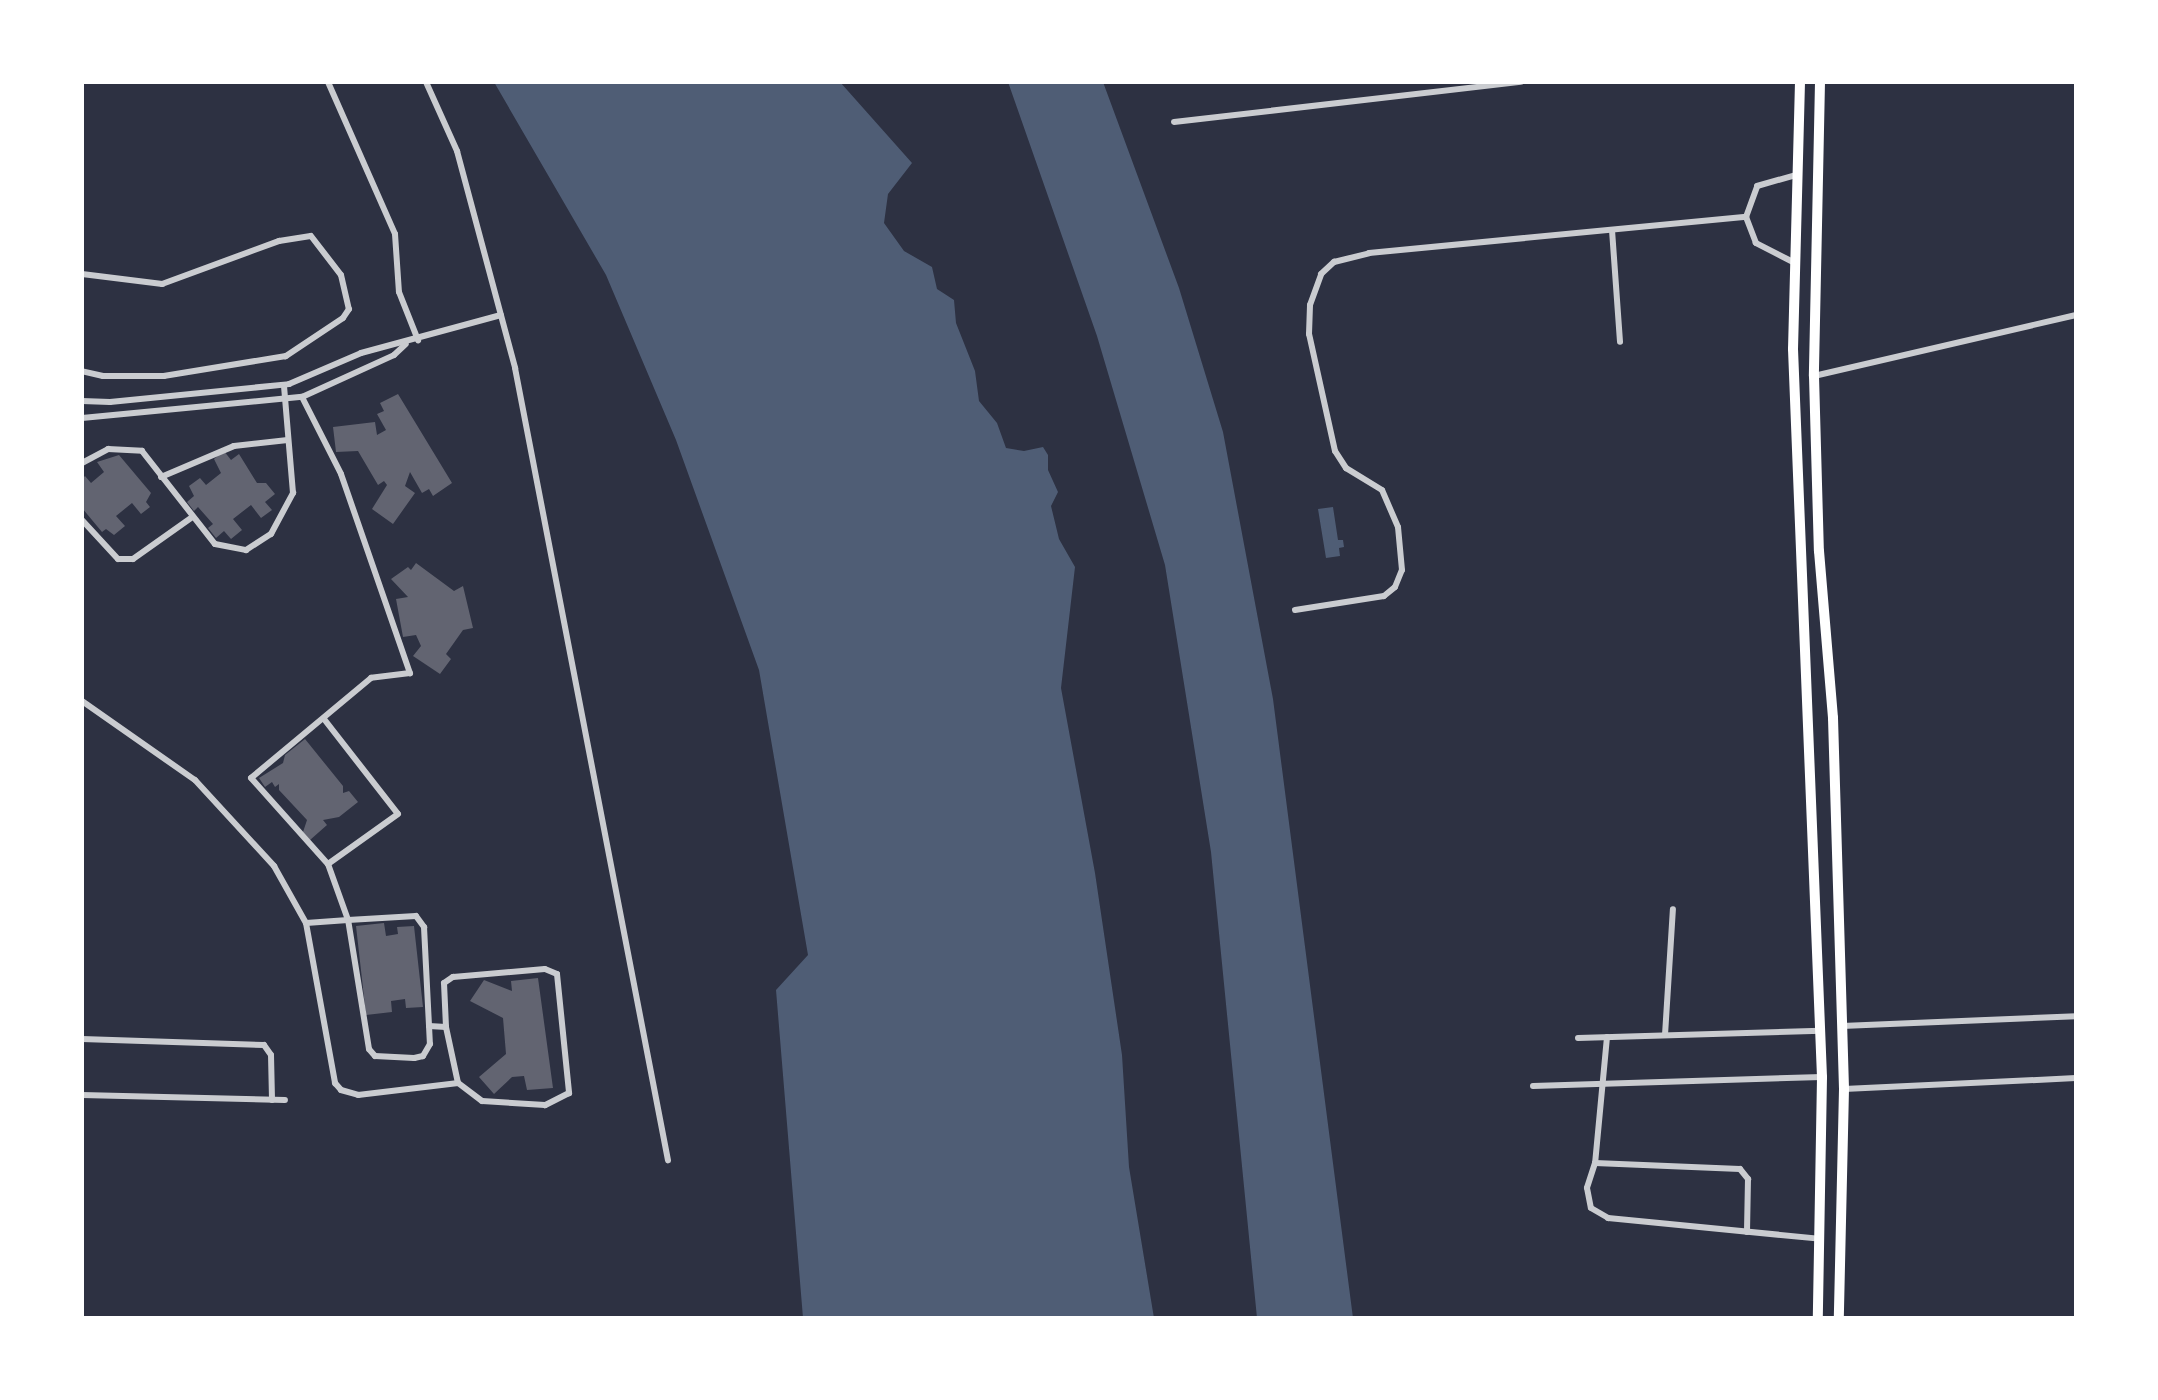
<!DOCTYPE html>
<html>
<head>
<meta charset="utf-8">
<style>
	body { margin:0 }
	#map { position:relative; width:2158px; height:1400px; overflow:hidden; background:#2d3142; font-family:Signika,sans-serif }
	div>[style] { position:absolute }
	.water>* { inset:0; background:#4f5d75 }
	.building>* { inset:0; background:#626471 }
	.minor>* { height:6px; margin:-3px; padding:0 3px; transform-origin:3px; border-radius:3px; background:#caccd0 }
	.primary>* { height:10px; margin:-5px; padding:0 5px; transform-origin:5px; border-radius:5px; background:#fff }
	span { translate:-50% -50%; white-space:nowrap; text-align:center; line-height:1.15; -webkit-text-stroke:7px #fff; paint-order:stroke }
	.frame { position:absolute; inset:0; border:84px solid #fff; pointer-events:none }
</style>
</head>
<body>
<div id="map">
	<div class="water">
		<div style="clip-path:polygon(494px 82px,840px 82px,912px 163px,888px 194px,884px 223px,904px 251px,932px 267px,937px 289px,954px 300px,956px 323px,975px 371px,979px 401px,997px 423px,1006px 448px,1024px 451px,1043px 447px,1048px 455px,1048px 470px,1058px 492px,1051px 506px,1059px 539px,1075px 567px,1061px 688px,1095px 873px,1122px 1055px,1129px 1167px,1154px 1318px,803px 1318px,776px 990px,808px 955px,759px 670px,676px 440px,606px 275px)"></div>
		<div style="clip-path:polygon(1008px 82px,1103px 82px,1179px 288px,1223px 432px,1273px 699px,1353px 1318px,1257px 1318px,1211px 852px,1165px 565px,1097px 336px)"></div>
		<div style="clip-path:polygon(1333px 507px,1338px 540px,1343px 540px,1344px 547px,1339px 548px,1340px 556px,1326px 558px,1318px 509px)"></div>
	</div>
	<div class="building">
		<div style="clip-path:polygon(398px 394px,452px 483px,433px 496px,429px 489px,422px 493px,410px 472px,405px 486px,415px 493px,393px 524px,372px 509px,387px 485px,384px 481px,378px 485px,358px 451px,336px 452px,333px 427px,375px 422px,377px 435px,386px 430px,377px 414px,384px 411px,380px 403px)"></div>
		<div style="clip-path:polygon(224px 451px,231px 460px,239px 454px,257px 483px,266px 483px,275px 494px,265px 502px,272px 510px,261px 518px,251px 505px,233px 519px,242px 530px,231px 539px,224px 531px,216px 538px,208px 528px,213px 524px,198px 507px,194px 511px,187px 502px,194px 496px,189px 486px,200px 478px,206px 485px,221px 473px,214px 459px)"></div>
		<div style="clip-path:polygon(119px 455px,151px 493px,146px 502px,150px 507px,141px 514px,132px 503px,116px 516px,125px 526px,114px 535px,106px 529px,102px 532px,82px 508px,82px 479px,85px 476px,91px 483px,104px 472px,97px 462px)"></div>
		<div style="clip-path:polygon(416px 563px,454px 591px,463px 586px,473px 628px,463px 630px,446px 654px,451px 659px,440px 674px,413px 656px,421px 646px,416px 635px,403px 637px,396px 599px,408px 597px,391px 579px,408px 567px,411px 570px)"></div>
		<div style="clip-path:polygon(305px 739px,343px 786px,343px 793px,349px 791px,358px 802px,339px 817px,323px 820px,327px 825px,310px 840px,303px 832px,307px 820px,279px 790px,279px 784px,275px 787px,272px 782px,265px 787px,259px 778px,283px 763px,285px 755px)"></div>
		<div style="clip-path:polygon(384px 923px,386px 936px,398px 934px,397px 927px,414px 926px,423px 1007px,406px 1008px,405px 999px,391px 1001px,392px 1012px,366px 1015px,356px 926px)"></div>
		<div style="clip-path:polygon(538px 978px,553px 1088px,527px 1090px,524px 1076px,512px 1077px,494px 1094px,479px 1077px,506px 1054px,503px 1018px,470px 1001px,484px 980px,512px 991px,511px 981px)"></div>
	</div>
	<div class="minor">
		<div style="left:328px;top:82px;width:166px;rotate:66.2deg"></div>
		<div style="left:395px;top:234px;width:58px;rotate:86.1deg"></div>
		<div style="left:399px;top:292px;width:52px;rotate:68.4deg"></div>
		<div style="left:426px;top:82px;width:76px;rotate:65.8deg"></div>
		<div style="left:457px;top:151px;width:225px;rotate:75deg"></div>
		<div style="left:515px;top:368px;width:807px;rotate:79.07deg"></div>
		<div style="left:1174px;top:122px;width:349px;rotate:-6.6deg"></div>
		<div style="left:1612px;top:230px;width:112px;rotate:85.9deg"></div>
		<div style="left:1793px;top:262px;width:42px;rotate:-152.8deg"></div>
		<div style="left:1756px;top:243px;width:28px;rotate:-111deg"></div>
		<div style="left:1746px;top:217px;width:33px;rotate:-70deg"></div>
		<div style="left:1757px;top:186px;width:41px;rotate:-15.8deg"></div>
		<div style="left:82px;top:274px;width:81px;rotate:7.1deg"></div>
		<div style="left:162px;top:284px;width:125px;rotate:-20.2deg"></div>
		<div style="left:279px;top:241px;width:32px;rotate:-9deg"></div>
		<div style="left:311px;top:236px;width:49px;rotate:52.4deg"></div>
		<div style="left:341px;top:275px;width:35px;rotate:77deg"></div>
		<div style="left:349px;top:309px;width:11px;rotate:124deg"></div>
		<div style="left:343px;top:318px;width:69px;rotate:146.3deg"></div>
		<div style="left:286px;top:356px;width:124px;rotate:170.7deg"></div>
		<div style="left:164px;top:376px;width:61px;rotate:180deg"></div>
		<div style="left:103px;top:376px;width:22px;rotate:-167deg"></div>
		<div style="left:1814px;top:376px;width:269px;rotate:-13.1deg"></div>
		<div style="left:302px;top:397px;width:86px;rotate:63.1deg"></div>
		<div style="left:341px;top:474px;width:211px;rotate:70.9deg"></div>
		<div style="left:410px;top:673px;width:39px;rotate:173deg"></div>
		<div style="left:371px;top:678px;width:156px;rotate:140.2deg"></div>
		<div style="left:251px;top:778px;width:115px;rotate:48.2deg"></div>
		<div style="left:328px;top:864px;width:59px;rotate:70.3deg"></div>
		<div style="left:348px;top:920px;width:42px;rotate:175.9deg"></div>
		<div style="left:82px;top:401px;width:28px;rotate:2deg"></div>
		<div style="left:110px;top:402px;width:180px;rotate:-5.7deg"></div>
		<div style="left:289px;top:384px;width:78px;rotate:-23.3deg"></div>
		<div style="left:361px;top:353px;width:145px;rotate:-15.2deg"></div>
		<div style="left:82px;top:418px;width:221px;rotate:-5.5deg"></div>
		<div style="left:302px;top:397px;width:101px;rotate:-24.5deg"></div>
		<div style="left:394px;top:355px;width:16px;rotate:-43deg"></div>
		<div style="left:82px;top:463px;width:30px;rotate:-28deg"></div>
		<div style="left:108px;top:449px;width:34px;rotate:3deg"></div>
		<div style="left:142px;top:451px;width:118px;rotate:51.9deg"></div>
		<div style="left:215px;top:544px;width:32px;rotate:11deg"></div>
		<div style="left:246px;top:550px;width:30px;rotate:-33deg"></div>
		<div style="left:271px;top:534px;width:47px;rotate:-61.8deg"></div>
		<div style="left:293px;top:493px;width:108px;rotate:-94.8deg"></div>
		<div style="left:161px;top:477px;width:79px;rotate:-23deg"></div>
		<div style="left:234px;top:446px;width:54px;rotate:-6.3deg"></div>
		<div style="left:82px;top:520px;width:53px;rotate:47.3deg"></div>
		<div style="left:118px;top:559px;width:15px"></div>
		<div style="left:133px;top:559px;width:71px;rotate:-35.3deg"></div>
		<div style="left:1295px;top:610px;width:90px;rotate:-8.9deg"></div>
		<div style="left:1384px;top:596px;width:14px;rotate:-39deg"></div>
		<div style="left:1395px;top:587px;width:18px;rotate:-68deg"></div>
		<div style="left:1402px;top:570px;width:43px;rotate:-95.3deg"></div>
		<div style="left:1398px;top:527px;width:40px;rotate:-113.4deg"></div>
		<div style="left:1382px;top:490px;width:42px;rotate:-148.6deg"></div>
		<div style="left:1346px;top:468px;width:20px;rotate:-123deg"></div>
		<div style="left:1335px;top:451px;width:120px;rotate:-102.5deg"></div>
		<div style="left:1309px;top:334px;width:29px;rotate:-88deg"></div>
		<div style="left:1310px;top:305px;width:33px;rotate:-70deg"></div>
		<div style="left:1321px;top:274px;width:18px;rotate:-43deg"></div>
		<div style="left:1334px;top:262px;width:36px;rotate:-14deg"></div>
		<div style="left:1369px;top:253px;width:379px;rotate:-5.5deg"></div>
		<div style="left:82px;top:701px;width:138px;rotate:35deg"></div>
		<div style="left:195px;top:780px;width:117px;rotate:47.4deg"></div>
		<div style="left:274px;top:866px;width:65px;rotate:60.7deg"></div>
		<div style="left:306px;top:923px;width:163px;rotate:79.7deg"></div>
		<div style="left:335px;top:1083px;width:9px;rotate:49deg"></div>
		<div style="left:341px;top:1090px;width:18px;rotate:16deg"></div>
		<div style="left:358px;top:1095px;width:101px;rotate:-6.8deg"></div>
		<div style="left:324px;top:719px;width:120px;rotate:52.1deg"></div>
		<div style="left:398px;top:814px;width:86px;rotate:144.5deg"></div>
		<div style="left:416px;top:916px;width:14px;rotate:54deg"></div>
		<div style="left:424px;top:927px;width:117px;rotate:87.1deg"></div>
		<div style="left:430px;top:1044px;width:14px;rotate:120deg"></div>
		<div style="left:423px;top:1056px;width:9px;rotate:167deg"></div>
		<div style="left:414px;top:1058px;width:39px;rotate:-177deg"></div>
		<div style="left:375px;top:1056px;width:9px;rotate:-131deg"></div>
		<div style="left:369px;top:1049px;width:131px;rotate:-99.2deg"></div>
		<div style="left:348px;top:920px;width:68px;rotate:-3.4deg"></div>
		<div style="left:429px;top:1026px;width:17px;rotate:3deg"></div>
		<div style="left:446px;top:1027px;width:44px;rotate:-92.6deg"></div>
		<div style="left:444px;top:983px;width:11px;rotate:-34deg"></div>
		<div style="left:453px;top:977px;width:92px;rotate:-5deg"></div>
		<div style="left:545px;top:969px;width:13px;rotate:23deg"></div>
		<div style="left:557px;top:974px;width:120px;rotate:84.2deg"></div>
		<div style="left:569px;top:1093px;width:27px;rotate:153deg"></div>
		<div style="left:545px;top:1105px;width:63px;rotate:-176.4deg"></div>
		<div style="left:482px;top:1101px;width:30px;rotate:-143deg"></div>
		<div style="left:458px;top:1083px;width:57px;rotate:-102.1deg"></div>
		<div style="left:1842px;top:1026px;width:234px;rotate:-2.4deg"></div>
		<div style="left:1665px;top:1035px;width:126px;rotate:-86.4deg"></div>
		<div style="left:1607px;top:1037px;width:127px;rotate:95.4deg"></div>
		<div style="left:1595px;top:1163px;width:26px;rotate:108deg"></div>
		<div style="left:1587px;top:1188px;width:20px;rotate:79deg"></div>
		<div style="left:1591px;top:1208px;width:20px;rotate:30deg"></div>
		<div style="left:1608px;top:1218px;width:214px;rotate:5.6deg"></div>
		<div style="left:1578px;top:1038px;width:243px;rotate:-1.7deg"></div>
		<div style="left:82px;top:1039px;width:182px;rotate:1.9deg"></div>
		<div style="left:264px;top:1045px;width:12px;rotate:55deg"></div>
		<div style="left:271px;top:1055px;width:45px;rotate:88.7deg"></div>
		<div style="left:1533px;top:1086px;width:289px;rotate:-1.8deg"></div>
		<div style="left:1844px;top:1089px;width:232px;rotate:-2.7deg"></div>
		<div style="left:82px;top:1095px;width:203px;rotate:1.4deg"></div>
		<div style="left:1595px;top:1163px;width:145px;rotate:2.4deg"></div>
		<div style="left:1740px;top:1169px;width:13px;rotate:51deg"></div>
		<div style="left:1748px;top:1179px;width:53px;rotate:91.1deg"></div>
	</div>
	<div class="primary">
		<div style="left:1800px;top:82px;width:267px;rotate:91.5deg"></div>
		<div style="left:1793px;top:349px;width:729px;rotate:87.72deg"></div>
		<div style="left:1822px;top:1077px;width:241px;rotate:91deg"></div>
		<div style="left:1820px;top:82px;width:294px;rotate:91.2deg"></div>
		<div style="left:1814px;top:376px;width:175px;rotate:88.4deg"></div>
		<div style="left:1819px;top:551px;width:168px;rotate:85.2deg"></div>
		<div style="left:1833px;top:718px;width:371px;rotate:88.3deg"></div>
		<div style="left:1844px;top:1089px;width:229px;rotate:91.3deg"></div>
	</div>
	<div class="frame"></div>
</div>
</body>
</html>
